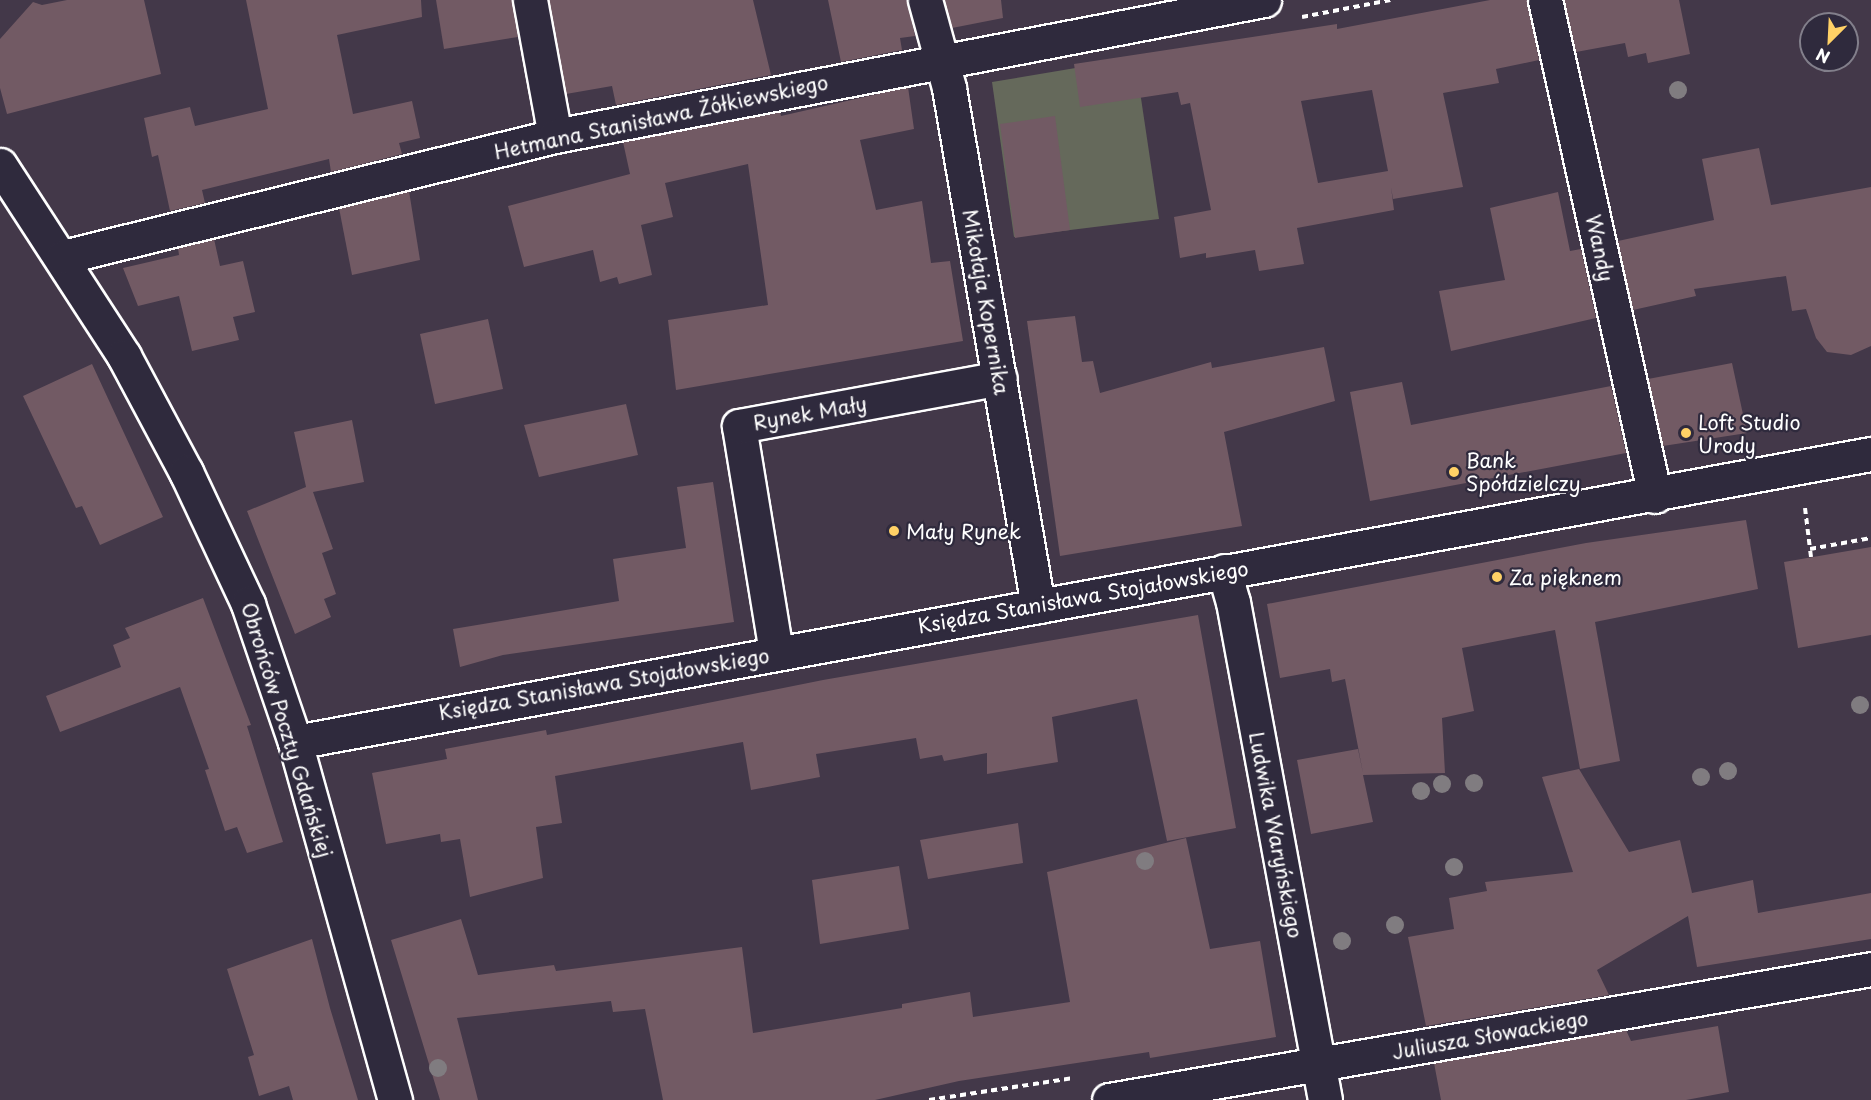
<!DOCTYPE html>
<html>
<head>
<meta charset="utf-8">
<style>
	body { margin:0 }
	#map { position:relative; width:1871px; height:1100px; overflow:hidden; background:#433849; font-family:"Playpen Sans",sans-serif }
	div>[style] { position:absolute }
	.green>* { inset:0; background:#65695b }
	.building>* { inset:0; background:#725a64 }
	.path>* { height:4px; margin-top:-2px; transform-origin:0; background:repeating-linear-gradient(90deg,#fff 0 6px,transparent 0 10.5px) }
	.roads { filter:drop-shadow(2px 0 #fff) drop-shadow(-2px 0 #fff) drop-shadow(0 2px #fff) drop-shadow(0 -2px #fff) }
	.minor>* { height:33px; margin:-16.5px; padding:0 16.5px; transform-origin:16.5px; border-radius:16.5px; background:#2f2a3d }
	.trees>* { width:18px; height:18px; margin:-9px; border-radius:50%; background:#807c80 }
	.dots>* { width:16px; height:16px; translate:-50% -50%; box-sizing:border-box; border:3px solid #2f2a3d; border-radius:50% }
	span { translate:-50% -50%; white-space:nowrap; text-align:center; line-height:1.15; -webkit-text-stroke:4.5px #2f2a3d; paint-order:stroke }
	.street-label { font-size:20px; color:#fff }
	.poi-label { font-size:20px; color:#fff }
	.left { translate:0 -50%; text-align:left }
	.north { position:absolute; left:1799px; top:12px; width:60px; height:60px; box-sizing:border-box; background:#2f2a3d; border:2px solid #827f8b; border-radius:50%; rotate:204deg; font-size:16px; font-weight:700; line-height:24px; text-align:center; color:#fff }
	.north::after { content:''; display:block; margin:auto; width:21px; height:27px; background:#ffd166; clip-path:polygon(50% 0,100% 100%,50% 72%,0 100%) }
</style>
</head>
<body>
<div id="map">
	<div class="green">
		<div style="clip-path:polygon(1135px 58px,1159px 219px,1014px 237px,992px 82px)"></div>
	</div>
	<div class="building">
		<div style="clip-path:polygon(67px 0,144px 0,161px 74px,7px 114px,0 88px,0 39px,33px 2px,42px 5px)"></div>
		<div style="clip-path:polygon(246px 0,421px 0,422px 17px,337px 35px,353px 114px,412px 101px,420px 138px,399px 143px,402px 154px,331px 172px,329px 159px,202px 190px,205px 203px,170px 211px,158px 155px,152px 157px,144px 118px,190px 107px,195px 126px,268px 109px)"></div>
		<div style="clip-path:polygon(436px 0,512px 0,518px 37px,444px 49px)"></div>
		<div style="clip-path:polygon(549px 0,753px 0,771px 75px,616px 105px,612px 86px,566px 94px)"></div>
		<div style="clip-path:polygon(828px 0,907px 0,915px 36px,900px 38px,902px 50px,841px 62px)"></div>
		<div style="clip-path:polygon(944px 0,1001px 0,1003px 18px,952px 28px)"></div>
		<div style="clip-path:polygon(evenodd,1490px 0,1527px 0,1539px 60px,1496px 69px,1499px 83px,1443px 93px,1463px 187px,1393px 199px,1391px 187px,1394px 210px,1297px 228px,1304px 264px,1259px 271px,1255px 250px,1206px 258px,1206px 253px,1180px 258px,1174px 217px,1211px 210px,1190px 103px,1181px 105px,1178px 92px,1080px 107px,1074px 64px,1337px 24px,1337px 29px,1490px 0,1372px 90px,1388px 171px,1318px 183px,1301px 101px,1372px 90px)"></div>
		<div style="clip-path:polygon(1564px 0,1679px 0,1690px 54px,1648px 63px,1646px 53px,1628px 57px,1625px 43px,1576px 52px)"></div>
		<div style="clip-path:polygon(908px 87px,914px 129px,860px 140px,876px 210px,922px 201px,931px 263px,950px 261px,963px 341px,676px 390px,668px 320px,768px 305px,748px 164px,665px 183px,673px 217px,641px 225px,652px 275px,619px 284px,617px 277px,600px 282px,593px 250px,524px 267px,508px 206px,630px 174px,623px 142px,780px 112px,781px 116px)"></div>
		<div style="clip-path:polygon(1055px 116px,1070px 230px,1015px 238px,1000px 124px)"></div>
		<div style="clip-path:polygon(1759px 148px,1771px 205px,1871px 187px,1871px 346px,1851px 355px,1827px 352px,1816px 338px,1806px 309px,1792px 311px,1786px 276px,1694px 289px,1696px 296px,1633px 310px,1618px 241px,1714px 220px,1702px 159px)"></div>
		<div style="clip-path:polygon(409px 191px,420px 260px,352px 275px,339px 208px)"></div>
		<div style="clip-path:polygon(1558px 192px,1570px 251px,1581px 249px,1596px 318px,1451px 351px,1439px 291px,1505px 280px,1490px 208px)"></div>
		<div style="clip-path:polygon(214px 239px,220px 266px,243px 261px,255px 312px,233px 317px,239px 340px,192px 351px,179px 296px,138px 306px,123px 268px,179px 255px,178px 248px)"></div>
		<div style="clip-path:polygon(1075px 316px,1082px 362px,1093px 361px,1100px 393px,1211px 362px,1212px 368px,1324px 347px,1335px 401px,1224px 432px,1242px 526px,1060px 556px,1027px 321px)"></div>
		<div style="clip-path:polygon(488px 319px,503px 389px,435px 404px,420px 334px)"></div>
		<div style="clip-path:polygon(1732px 363px,1747px 433px,1663px 446px,1648px 379px)"></div>
		<div style="clip-path:polygon(92px 364px,163px 517px,100px 545px,82px 506px,76px 508px,23px 396px)"></div>
		<div style="clip-path:polygon(1402px 382px,1411px 425px,1611px 386px,1626px 453px,1370px 501px,1350px 392px)"></div>
		<div style="clip-path:polygon(626px 404px,638px 455px,539px 477px,524px 425px)"></div>
		<div style="clip-path:polygon(352px 420px,364px 482px,313px 492px,333px 549px,322px 553px,336px 594px,324px 599px,331px 617px,295px 634px,247px 511px,306px 487px,294px 432px)"></div>
		<div style="clip-path:polygon(713px 482px,734px 622px,503px 655px,460px 667px,453px 629px,619px 601px,613px 559px,686px 548px,677px 487px)"></div>
		<div style="clip-path:polygon(1746px 520px,1758px 589px,1595px 622px,1620px 761px,1580px 769px,1555px 630px,1462px 648px,1474px 711px,1442px 718px,1445px 773px,1363px 775px,1373px 822px,1311px 834px,1297px 760px,1358px 749px,1363px 773px,1345px 679px,1332px 682px,1330px 669px,1280px 678px,1267px 604px,1586px 543px)"></div>
		<div style="clip-path:polygon(1871px 547px,1871px 635px,1798px 648px,1784px 562px)"></div>
		<div style="clip-path:polygon(203px 598px,251px 725px,247px 726px,283px 842px,247px 853px,237px 827px,225px 831px,205px 770px,209px 769px,180px 687px,60px 732px,46px 696px,121px 667px,113px 645px,130px 638px,125px 628px)"></div>
		<div style="clip-path:polygon(1198px 615px,1236px 828px,1167px 841px,1137px 699px,1052px 717px,1058px 762px,987px 774px,987px 753px,944px 761px,942px 755px,920px 759px,916px 738px,816px 754px,820px 777px,751px 790px,743px 742px,555px 776px,562px 823px,536px 827px,543px 878px,470px 897px,460px 839px,441px 842px,440px 834px,386px 844px,372px 773px,447px 759px,445px 749px,546px 730px,547px 735px,823px 680px)"></div>
		<div style="clip-path:polygon(1579px 769px,1629px 852px,1680px 840px,1692px 893px,1753px 880px,1758px 913px,1871px 893px,1871px 939px,1697px 967px,1688px 916px,1597px 970px,1609px 995px,1426px 1026px,1408px 937px,1454px 929px,1449px 898px,1487px 891px,1485px 882px,1573px 872px,1542px 777px)"></div>
		<div style="clip-path:polygon(1018px 823px,1023px 863px,928px 879px,920px 840px)"></div>
		<div style="clip-path:polygon(1186px 838px,1210px 949px,1260px 941px,1276px 1037px,1150px 1058px,1149px 1052px,959px 1081px,875px 1100px,663px 1100px,645px 1009px,613px 1012px,611px 1001px,457px 1018px,478px 1100px,440px 1100px,391px 940px,461px 919px,478px 975px,554px 965px,556px 971px,742px 947px,753px 1033px,902px 1008px,902px 1004px,970px 992px,973px 1017px,1070px 1002px,1047px 872px)"></div>
		<div style="clip-path:polygon(899px 866px,909px 929px,820px 944px,812px 880px)"></div>
		<div style="clip-path:polygon(312px 939px,330px 1008px,358px 1100px,293px 1100px,289px 1086px,259px 1096px,248px 1057px,254px 1055px,227px 969px)"></div>
		<div style="clip-path:polygon(1718px 1026px,1729px 1092px,1686px 1100px,1441px 1100px,1434px 1063px,1626px 1030px,1631px 1041px)"></div>
	</div>
	<div class="path">
		<div style="left:1302px;top:17px;width:90px;rotate:-10.9deg"></div>
		<div style="left:1805px;top:508px;width:41px;rotate:83deg"></div>
		<div style="left:1811px;top:557px;width:8px;rotate:-97deg"></div>
		<div style="left:1810px;top:549px;width:62px;rotate:-10.2deg"></div>
		<div style="left:929px;top:1100px;width:146px;rotate:-8.7deg"></div>
	</div>
	<div class="roads">
		<div class="minor">
			<div style="left:530px;top:0;width:138px;rotate:79.6deg"></div>
			<div style="left:925px;top:0;width:91px;rotate:74.7deg"></div>
			<div style="left:949px;top:88px;width:526px;rotate:80.25deg"></div>
			<div style="left:1545px;top:0;width:508px;rotate:77.5deg"></div>
			<div style="left:0;top:165px;width:228px;rotate:57deg"></div>
			<div style="left:124px;top:356px;width:132px;rotate:61.9deg"></div>
			<div style="left:186px;top:472px;width:146px;rotate:64.8deg"></div>
			<div style="left:248px;top:604px;width:146px;rotate:71.2deg"></div>
			<div style="left:295px;top:742px;width:372px;rotate:74.4deg"></div>
			<div style="left:63px;top:257px;width:507px;rotate:-13.82deg"></div>
			<div style="left:555px;top:136px;width:722px;rotate:-10.86deg"></div>
			<div style="left:1224px;top:571px;width:32px;rotate:74deg"></div>
			<div style="left:1233px;top:602px;width:506px;rotate:79.53deg"></div>
			<div style="left:776px;top:652px;width:229px;rotate:-99.3deg"></div>
			<div style="left:739px;top:426px;width:265px;rotate:-10.4deg"></div>
			<div style="left:295px;top:742px;width:1602px;rotate:-10.36deg"></div>
			<div style="left:1109px;top:1100px;width:773px;rotate:-9.75deg"></div>
		</div>
	</div>
	<div class="trees">
		<div style="left:1678px;top:90px"></div>
		<div style="left:1860px;top:705px"></div>
		<div style="left:1728px;top:771px"></div>
		<div style="left:1701px;top:777px"></div>
		<div style="left:1474px;top:783px"></div>
		<div style="left:1442px;top:784px"></div>
		<div style="left:1421px;top:791px"></div>
		<div style="left:1145px;top:861px"></div>
		<div style="left:1454px;top:867px"></div>
		<div style="left:1395px;top:925px"></div>
		<div style="left:1342px;top:941px"></div>
		<div style="left:438px;top:1068px"></div>
	</div>
	<div class="dots">
		<div style="left:1686px;top:433px;background:#ffd166"></div>
		<div style="left:1454px;top:472px;background:#ffd166"></div>
		<div style="left:894px;top:531px;background:#ffd166"></div>
		<div style="left:1497px;top:577px;background:#ffd166"></div>
	</div>
	<div class="street-label">
		<span style="left:661px;top:117px;rotate:-12deg">Hetmana Stanisława Żółkiewskiego</span>
		<span style="left:1600px;top:248px;rotate:78deg">Wandy</span>
		<span style="left:986px;top:302px;rotate:80deg">Mikołaja Kopernika</span>
		<span style="left:810px;top:413px;rotate:-10deg">Rynek Mały</span>
		<span style="left:1083px;top:597px;rotate:-10deg">Księdza Stanisława Stojałowskiego</span>
		<span style="left:604px;top:684px;rotate:-10deg">Księdza Stanisława Stojałowskiego</span>
		<span style="left:287px;top:730px;rotate:73deg">Obrońców Poczty Gdańskiej</span>
		<span style="left:1276px;top:835px;rotate:79deg">Ludwika Waryńskiego</span>
		<span style="left:1490px;top:1035px;rotate:-10deg">Juliusza Słowackiego</span>
	</div>
	<div class="poi-label">
		<span class="left" style="left:1698px;top:434px">Loft Studio<br>Urody</span>
		<span class="left" style="left:1466px;top:472px">Bank<br>Spółdzielczy</span>
		<span class="left" style="left:906px;top:531px">Mały Rynek</span>
		<span class="left" style="left:1509px;top:577px">Za pięknem</span>
	</div>
	<div class="north">N</div>
</div>
</body>
</html>
